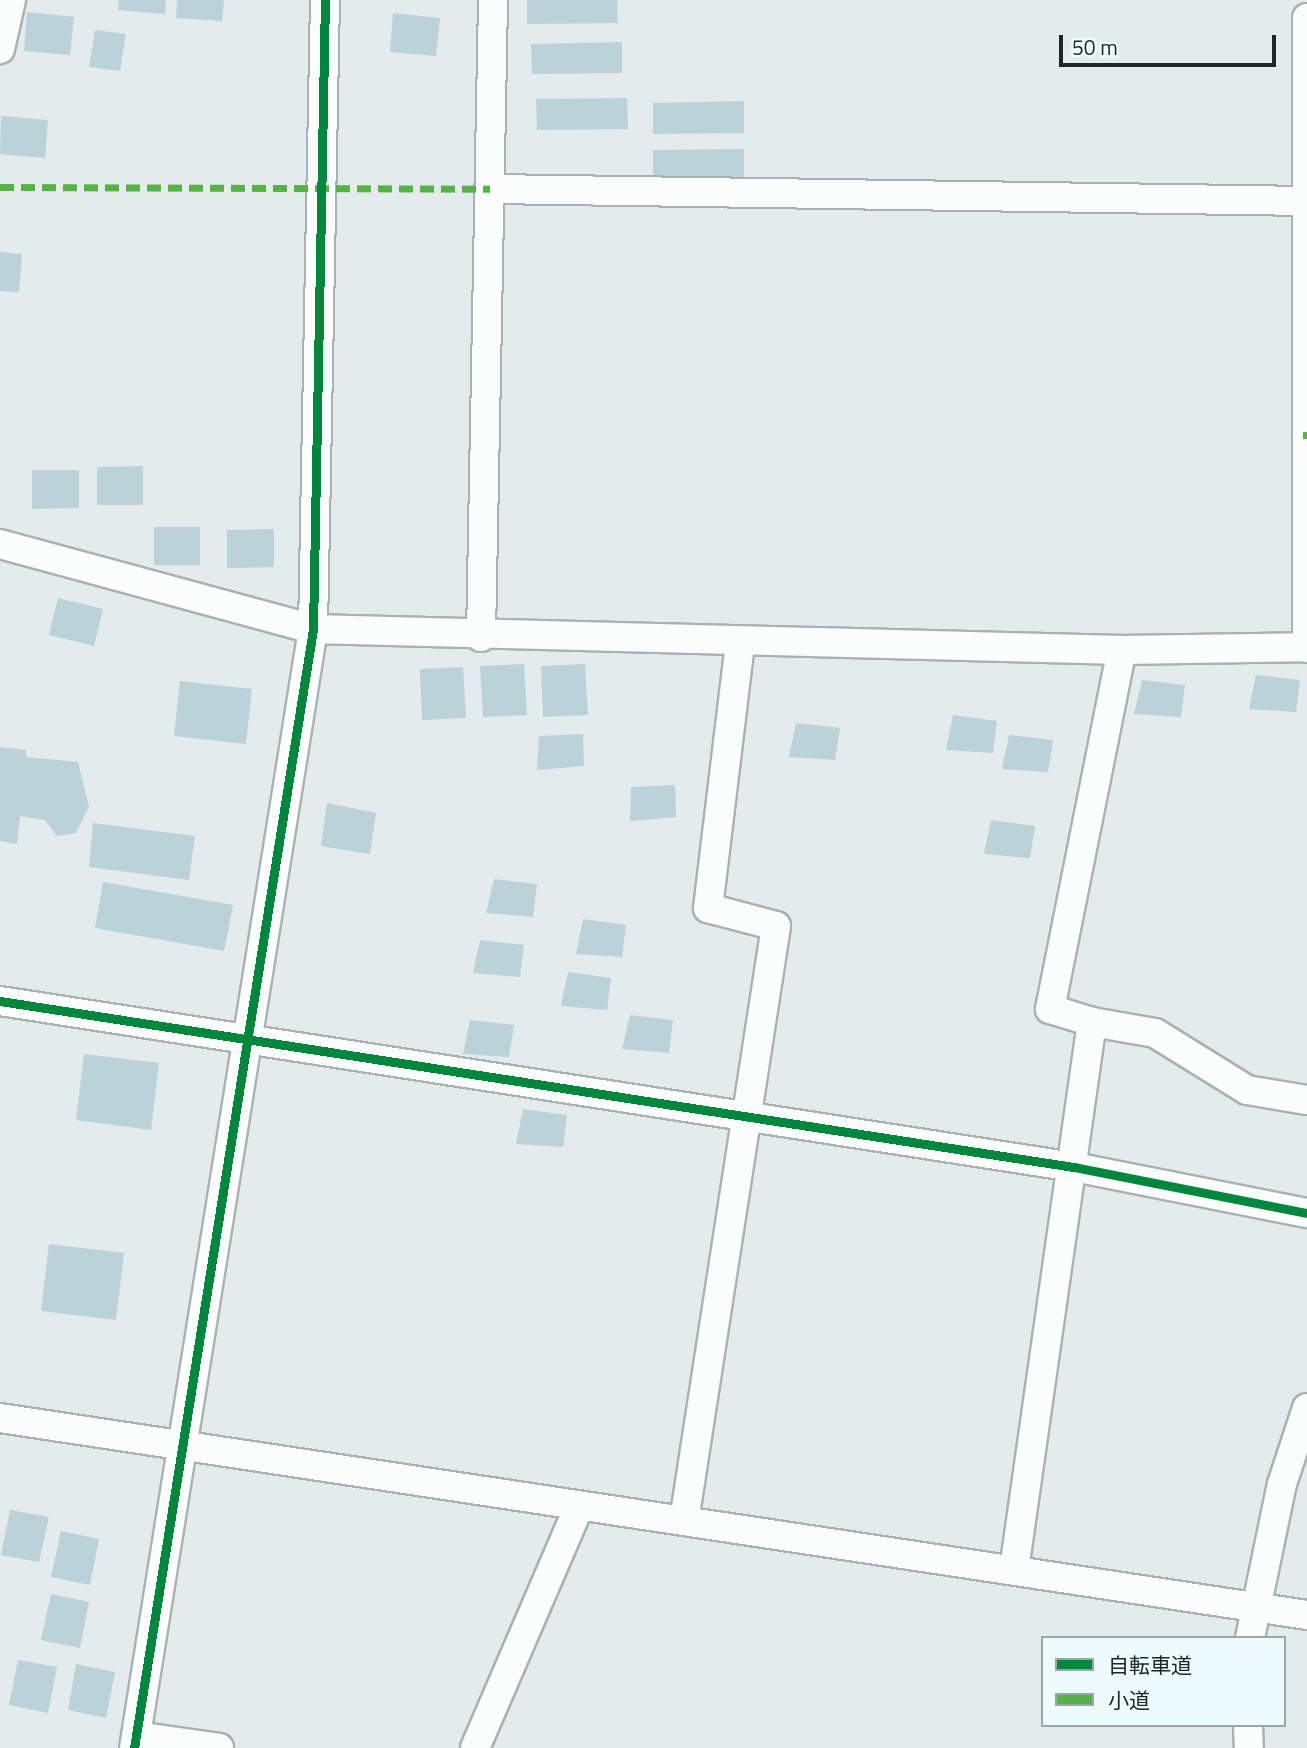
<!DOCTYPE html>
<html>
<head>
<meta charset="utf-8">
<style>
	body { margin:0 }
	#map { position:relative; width:1307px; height:1748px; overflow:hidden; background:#e3ebed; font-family:"Titillium Web","Noto Sans JP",sans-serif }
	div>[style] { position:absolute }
	.building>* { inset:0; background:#bad2d8 }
	.roads { filter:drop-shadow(2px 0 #abb1b3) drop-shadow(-2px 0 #abb1b3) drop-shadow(0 2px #abb1b3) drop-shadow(0 -2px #abb1b3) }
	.minor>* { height:28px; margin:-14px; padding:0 14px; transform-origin:14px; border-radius:14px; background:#fbfcfc }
	.quiet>* { height:7px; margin-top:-3.5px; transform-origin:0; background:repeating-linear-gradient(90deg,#55b245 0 14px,transparent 0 21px) }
	.cycleway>* { height:9px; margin:-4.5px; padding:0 4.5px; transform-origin:4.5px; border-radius:4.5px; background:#00873e }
	span { translate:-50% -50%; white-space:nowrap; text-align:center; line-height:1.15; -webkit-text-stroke:7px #ecfbfe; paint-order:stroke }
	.legend { position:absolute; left:1041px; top:1636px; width:245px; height:91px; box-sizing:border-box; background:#ecfbfe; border:2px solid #9aa6a8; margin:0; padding:9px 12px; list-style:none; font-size:21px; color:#202627 }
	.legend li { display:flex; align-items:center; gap:14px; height:35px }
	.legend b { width:35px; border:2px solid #9aa6a8 }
	.scale { position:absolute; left:1059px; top:35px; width:217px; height:32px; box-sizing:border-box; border:4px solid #202627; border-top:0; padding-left:9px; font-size:21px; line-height:24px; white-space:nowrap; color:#202627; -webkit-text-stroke:5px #ecfbfe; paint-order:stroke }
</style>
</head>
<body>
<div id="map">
	<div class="building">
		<div style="clip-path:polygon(119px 0,166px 0,165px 14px,118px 10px)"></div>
		<div style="clip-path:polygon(177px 0,224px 0,222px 21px,176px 18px)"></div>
		<div style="clip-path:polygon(527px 0,617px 0,618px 23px,527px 24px)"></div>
		<div style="clip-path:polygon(27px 12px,74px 17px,70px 55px,24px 51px)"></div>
		<div style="clip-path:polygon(393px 13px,440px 18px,436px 56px,390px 52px)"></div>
		<div style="clip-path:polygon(95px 30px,126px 34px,120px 71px,89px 67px)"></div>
		<div style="clip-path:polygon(622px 42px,622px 73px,532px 74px,531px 44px)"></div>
		<div style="clip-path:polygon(627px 98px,628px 129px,537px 130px,536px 99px)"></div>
		<div style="clip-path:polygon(744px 101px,744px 133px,653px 134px,653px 103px)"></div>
		<div style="clip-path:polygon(1px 116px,48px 120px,45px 158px,0 154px)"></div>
		<div style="clip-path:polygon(744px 149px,744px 181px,653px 182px,653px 150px)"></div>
		<div style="clip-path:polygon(0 252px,22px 254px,19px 292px,0 291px)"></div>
		<div style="clip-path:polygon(143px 466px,143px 505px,97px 505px,97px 467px)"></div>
		<div style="clip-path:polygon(32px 470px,79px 470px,79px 508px,32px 509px)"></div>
		<div style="clip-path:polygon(154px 527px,200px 527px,200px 565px,154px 565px)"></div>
		<div style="clip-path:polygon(274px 529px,274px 567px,227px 568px,227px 530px)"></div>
		<div style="clip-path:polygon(58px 598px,103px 609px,94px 646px,49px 635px)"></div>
		<div style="clip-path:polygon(524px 664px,527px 715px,483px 717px,480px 666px)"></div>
		<div style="clip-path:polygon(585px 664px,588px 715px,543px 717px,541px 666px)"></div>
		<div style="clip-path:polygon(463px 667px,466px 718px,422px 720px,420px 669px)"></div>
		<div style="clip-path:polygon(1256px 675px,1300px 680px,1296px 712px,1249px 709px)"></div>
		<div style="clip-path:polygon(1142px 680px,1185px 685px,1181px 717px,1134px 714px)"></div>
		<div style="clip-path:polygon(180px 681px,252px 689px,246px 744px,174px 736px)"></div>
		<div style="clip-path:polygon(953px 715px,997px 721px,993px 753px,946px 750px)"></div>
		<div style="clip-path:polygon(796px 723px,840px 728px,835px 760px,789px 757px)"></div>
		<div style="clip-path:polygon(583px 734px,584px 766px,537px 770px,539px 736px)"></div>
		<div style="clip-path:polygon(1009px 735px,1053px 740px,1048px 772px,1002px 769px)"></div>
		<div style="clip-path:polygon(0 747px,26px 750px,26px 757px,78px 762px,89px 807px,76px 833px,57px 836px,45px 820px,20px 816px,17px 844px,0 841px)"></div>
		<div style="clip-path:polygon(675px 785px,676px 817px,630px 821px,631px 787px)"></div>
		<div style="clip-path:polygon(327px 803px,376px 813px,370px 854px,321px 846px)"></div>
		<div style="clip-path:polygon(991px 820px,1035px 826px,1030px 858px,984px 854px)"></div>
		<div style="clip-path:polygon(93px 823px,195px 836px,189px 880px,89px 867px)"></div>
		<div style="clip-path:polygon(494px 879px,537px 884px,533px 917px,486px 913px)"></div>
		<div style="clip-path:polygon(103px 882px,233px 905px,224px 951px,95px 928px)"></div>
		<div style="clip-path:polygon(583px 919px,626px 925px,622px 957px,576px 954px)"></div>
		<div style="clip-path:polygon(480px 940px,524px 945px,520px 977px,473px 973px)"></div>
		<div style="clip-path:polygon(568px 972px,611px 978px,607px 1010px,561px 1006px)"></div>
		<div style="clip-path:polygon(630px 1015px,673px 1020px,669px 1053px,622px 1049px)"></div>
		<div style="clip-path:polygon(470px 1020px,514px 1025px,509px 1057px,463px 1054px)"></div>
		<div style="clip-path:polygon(84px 1054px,159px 1063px,151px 1130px,76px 1120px)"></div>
		<div style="clip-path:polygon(523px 1109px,567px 1115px,563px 1147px,516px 1144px)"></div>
		<div style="clip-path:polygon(49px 1244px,124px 1253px,116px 1320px,41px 1311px)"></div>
		<div style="clip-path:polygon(10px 1510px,49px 1517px,39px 1562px,1px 1555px)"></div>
		<div style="clip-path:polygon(61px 1531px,99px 1539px,90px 1585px,51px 1577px)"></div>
		<div style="clip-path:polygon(51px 1594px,89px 1602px,80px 1648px,41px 1640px)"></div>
		<div style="clip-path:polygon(18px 1660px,57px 1667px,48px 1713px,9px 1705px)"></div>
		<div style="clip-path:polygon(76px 1664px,115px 1672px,106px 1718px,68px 1710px)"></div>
	</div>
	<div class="roads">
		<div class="minor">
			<div style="left:1307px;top:18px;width:630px;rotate:90deg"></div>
			<div style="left:0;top:49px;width:50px;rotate:-77.3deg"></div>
			<div style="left:490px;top:189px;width:817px;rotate:0.84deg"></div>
			<div style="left:0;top:544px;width:324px;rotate:15.2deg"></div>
			<div style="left:313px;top:629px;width:809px;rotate:1.49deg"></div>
			<div style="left:1122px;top:650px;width:181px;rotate:-0.9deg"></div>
			<div style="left:481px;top:637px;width:637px;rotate:-88.92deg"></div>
			<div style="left:0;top:1001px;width:1087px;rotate:8.79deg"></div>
			<div style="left:1074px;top:1167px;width:237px;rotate:11.2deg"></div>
			<div style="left:1092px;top:1022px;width:64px;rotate:9.9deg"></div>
			<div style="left:1155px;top:1033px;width:108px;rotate:31.8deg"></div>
			<div style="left:1247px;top:1090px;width:61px;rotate:9.5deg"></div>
			<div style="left:0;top:1418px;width:1322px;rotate:8.57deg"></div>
			<div style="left:684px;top:1521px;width:602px;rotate:-81.21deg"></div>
			<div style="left:776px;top:926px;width:70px;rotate:-165.2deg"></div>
			<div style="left:708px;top:908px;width:268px;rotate:-83.1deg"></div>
			<div style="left:1014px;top:1570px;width:554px;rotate:-81.9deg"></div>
			<div style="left:1092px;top:1022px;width:44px;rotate:-162.8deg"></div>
			<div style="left:1050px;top:1009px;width:366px;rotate:-78.7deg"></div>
			<div style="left:1250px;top:1638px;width:157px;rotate:-78.3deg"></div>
			<div style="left:1282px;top:1484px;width:80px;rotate:-71.8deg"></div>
			<div style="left:1248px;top:1725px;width:23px;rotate:88deg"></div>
			<div style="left:136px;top:1736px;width:84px;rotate:8.2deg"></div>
			<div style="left:134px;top:1748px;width:1133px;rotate:-80.91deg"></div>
			<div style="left:313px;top:629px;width:629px;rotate:-88.91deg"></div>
			<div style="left:475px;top:1748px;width:263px;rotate:-66.7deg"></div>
		</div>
	</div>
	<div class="quiet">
		<div style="left:0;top:187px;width:490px;rotate:0.2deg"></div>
		<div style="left:1303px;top:435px;width:4px"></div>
	</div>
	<div class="cycleway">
		<div style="left:0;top:1001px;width:1087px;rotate:8.79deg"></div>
		<div style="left:1074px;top:1167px;width:237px;rotate:11.2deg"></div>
		<div style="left:134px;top:1748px;width:1133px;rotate:-80.91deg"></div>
		<div style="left:313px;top:629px;width:629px;rotate:-88.91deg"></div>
	</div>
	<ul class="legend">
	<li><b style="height:9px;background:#00873e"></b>自転車道</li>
	<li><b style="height:9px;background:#55b245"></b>小道</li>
	</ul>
	<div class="scale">50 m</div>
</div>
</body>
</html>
